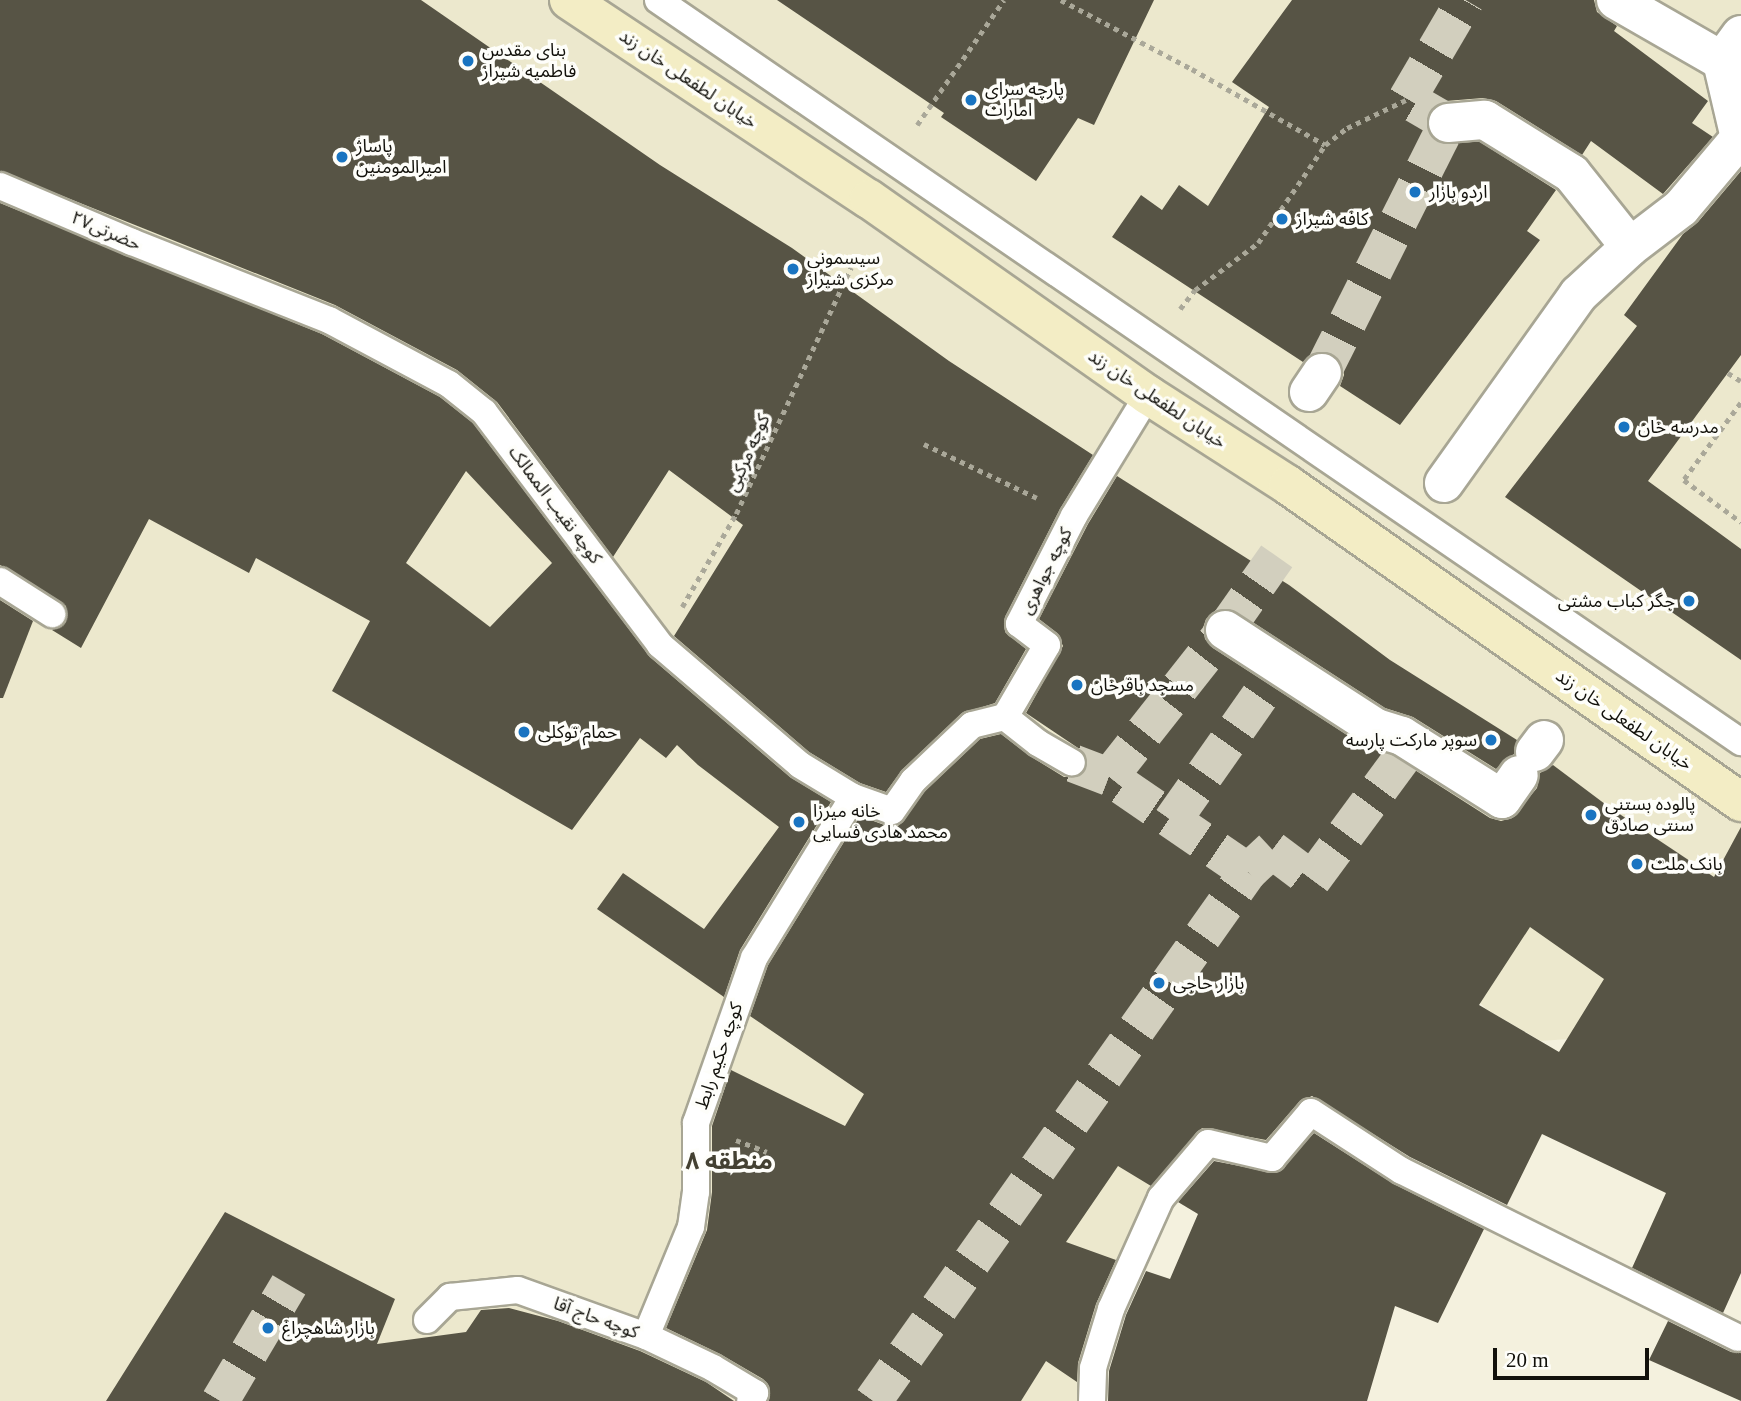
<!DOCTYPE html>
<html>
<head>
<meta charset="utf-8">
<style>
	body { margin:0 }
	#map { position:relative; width:1741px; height:1401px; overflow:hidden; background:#f4f1de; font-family:"Times New Roman","Noto Sans Arabic",serif }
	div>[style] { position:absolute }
	.built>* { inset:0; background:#ece8cd }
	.building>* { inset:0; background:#575445 }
	.street-tunnel>* { height:38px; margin-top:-19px; transform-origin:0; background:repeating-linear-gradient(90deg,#d2cfbe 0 38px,transparent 0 57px) }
	.path>* { height:4.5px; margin-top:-2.25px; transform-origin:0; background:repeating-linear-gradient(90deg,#aaa899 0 5px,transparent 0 10px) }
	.roads { filter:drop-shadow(2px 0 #a8a694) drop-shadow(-2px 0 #a8a694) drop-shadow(0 2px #a8a694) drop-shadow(0 -2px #a8a694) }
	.lane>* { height:26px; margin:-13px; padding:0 13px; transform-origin:13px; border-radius:13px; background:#fff }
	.street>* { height:38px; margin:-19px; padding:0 19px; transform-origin:19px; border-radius:19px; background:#fff }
	.secondary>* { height:38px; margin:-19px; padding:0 19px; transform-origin:19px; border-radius:19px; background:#f3edc5 }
	.dots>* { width:19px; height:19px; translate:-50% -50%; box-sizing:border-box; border:4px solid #fefefa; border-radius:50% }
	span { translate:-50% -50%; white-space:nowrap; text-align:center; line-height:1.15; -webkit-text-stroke:7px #fefefa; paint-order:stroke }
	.poi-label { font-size:18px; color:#12110b }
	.left { translate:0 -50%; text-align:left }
	.right { translate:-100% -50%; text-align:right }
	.street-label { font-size:18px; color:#12110b }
	.district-label { font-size:24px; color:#444132; font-weight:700 }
	.scale { position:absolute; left:1493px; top:1348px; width:156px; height:32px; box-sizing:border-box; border:4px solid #12110b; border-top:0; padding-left:9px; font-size:21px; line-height:24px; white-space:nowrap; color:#12110b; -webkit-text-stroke:5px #fefefa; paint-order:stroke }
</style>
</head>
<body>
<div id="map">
	<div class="built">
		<div style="clip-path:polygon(0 0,1741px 0,1741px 1136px,1568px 1039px,1541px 1041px,1486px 1009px,1469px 991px,1304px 1086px,1305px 1106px,1271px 1151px,1196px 1136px,1092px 1349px,1088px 1401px,0 1401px)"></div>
	</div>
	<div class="building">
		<div style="clip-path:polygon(0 0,421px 0,660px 165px,792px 248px,949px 361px,1093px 455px,1060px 509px,1005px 617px,1005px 632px,1026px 649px,995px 703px,961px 714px,902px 770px,886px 792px,860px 783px,809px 752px,674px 636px,743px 525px,669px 470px,613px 557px,497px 402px,457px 370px,335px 305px,0 171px)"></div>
		<div style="clip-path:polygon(777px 0,1154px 0,1094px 125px,1078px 118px,1036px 181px,941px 117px,944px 113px)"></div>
		<div style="clip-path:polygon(1292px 0,1594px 0,1597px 12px,1617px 26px,1614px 31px,1708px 101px,1692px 123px,1713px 137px,1663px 194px,1591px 141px,1582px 155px,1496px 101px,1483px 98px,1446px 101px,1435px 105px,1428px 114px,1426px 125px,1430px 136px,1438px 142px,1480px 142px,1556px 190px,1527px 231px,1540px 240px,1400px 425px,1340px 386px,1344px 375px,1342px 364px,1334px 355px,1323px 351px,1313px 353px,1303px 362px,1112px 237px,1141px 195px,1162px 210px,1179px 185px,1208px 206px,1269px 107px,1232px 82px)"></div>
		<div style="clip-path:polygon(1741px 171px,1741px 355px,1648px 481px,1741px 549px,1741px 660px,1505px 497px,1637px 326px,1624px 315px,1683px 234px,1698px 222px)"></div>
		<div style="clip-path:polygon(evenodd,0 203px,322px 334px,440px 397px,473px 423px,650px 657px,790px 777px,831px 802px,740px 950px,724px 997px,597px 909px,623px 873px,704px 929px,779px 827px,698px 765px,677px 745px,666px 758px,640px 738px,572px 830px,332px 691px,370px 621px,256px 558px,249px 573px,149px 519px,81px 648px,52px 630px,66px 622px,66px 606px,0 565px,0 203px,466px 471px,552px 563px,490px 627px,406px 563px,466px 471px)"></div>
		<div style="clip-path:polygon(evenodd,1117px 476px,1289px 585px,1390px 660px,1517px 740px,1514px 754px,1496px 769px,1413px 717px,1385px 708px,1237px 612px,1227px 608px,1216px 610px,1206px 619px,1203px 628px,1205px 639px,1213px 648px,1364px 746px,1393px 756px,1490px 818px,1501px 821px,1512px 818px,1537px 788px,1540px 773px,1553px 765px,1609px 807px,1714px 877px,1741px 827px,1741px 1273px,1723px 1313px,1632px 1268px,1666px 1193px,1542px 1134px,1507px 1205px,1410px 1157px,1312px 1096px,1299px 1102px,1266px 1140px,1202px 1128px,1151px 1186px,1118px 1166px,1066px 1242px,1116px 1260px,1096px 1304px,1078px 1363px,1077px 1382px,1046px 1361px,1021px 1401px,769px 1401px,769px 1386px,763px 1379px,720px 1354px,666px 1328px,707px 1230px,712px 1192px,712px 1126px,731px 1070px,845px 1126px,864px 1094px,750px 1016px,768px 965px,860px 816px,887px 826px,898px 826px,925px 791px,980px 739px,1001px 734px,1030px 756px,1064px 777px,1079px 777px,1086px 770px,1086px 756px,1081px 750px,1026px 713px,1063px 646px,1057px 633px,1039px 619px,1088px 524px,1117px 476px,1530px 927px,1604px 979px,1559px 1052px,1479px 1005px,1530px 927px)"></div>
		<div style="clip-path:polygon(0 600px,33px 621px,3px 698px,0 698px)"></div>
		<div style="clip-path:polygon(1314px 1133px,1394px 1184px,1484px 1229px,1438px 1323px,1395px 1306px,1367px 1401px,1108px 1401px,1109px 1371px,1126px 1315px,1146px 1271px,1170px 1279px,1198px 1214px,1178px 1202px,1214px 1161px,1276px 1173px)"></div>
		<div style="clip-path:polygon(225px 1212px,395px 1299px,377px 1344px,466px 1332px,481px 1310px,509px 1308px,558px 1321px,640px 1351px,706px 1382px,734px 1401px,106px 1401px)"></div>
		<div style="clip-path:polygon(1668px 1321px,1731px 1352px,1741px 1353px,1741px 1401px,1649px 1360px)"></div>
	</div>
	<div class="street-tunnel">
		<div style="left:1322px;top:373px;width:280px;rotate:-63.3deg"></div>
		<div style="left:1448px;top:123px;width:48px;rotate:-149.7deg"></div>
		<div style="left:1407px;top:99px;width:115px;rotate:-59.6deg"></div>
		<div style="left:1109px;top:777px;width:187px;rotate:-51.7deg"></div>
		<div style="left:1225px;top:630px;width:90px;rotate:-54.9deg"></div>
		<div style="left:1172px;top:821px;width:189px;rotate:-54.9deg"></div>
		<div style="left:1248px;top:872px;width:33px;rotate:-43deg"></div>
		<div style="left:1272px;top:850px;width:50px;rotate:36.9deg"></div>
		<div style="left:1312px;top:880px;width:170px;rotate:-53.6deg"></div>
		<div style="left:220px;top:1401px;width:135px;rotate:-59.3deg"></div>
		<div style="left:873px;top:1401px;width:648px;rotate:-54.67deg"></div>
		<div style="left:1248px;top:872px;width:168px;rotate:-145.6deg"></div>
		<div style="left:1109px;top:777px;width:40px;rotate:-159deg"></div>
	</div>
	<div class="path">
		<div style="left:1061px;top:0;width:148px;rotate:27.8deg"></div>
		<div style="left:1192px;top:69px;width:153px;rotate:29.7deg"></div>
		<div style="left:1325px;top:145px;width:28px;rotate:-38deg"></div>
		<div style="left:1347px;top:128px;width:65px;rotate:-25.4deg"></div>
		<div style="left:917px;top:125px;width:152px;rotate:-55.2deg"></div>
		<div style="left:1180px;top:309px;width:24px;rotate:-52deg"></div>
		<div style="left:1195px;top:290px;width:79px;rotate:-36.7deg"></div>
		<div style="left:1258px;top:243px;width:119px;rotate:-55.6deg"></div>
		<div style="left:1728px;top:373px;width:15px;rotate:32deg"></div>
		<div style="left:1741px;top:403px;width:96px;rotate:126.5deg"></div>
		<div style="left:1684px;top:480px;width:71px;rotate:36.4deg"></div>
		<div style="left:924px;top:444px;width:125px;rotate:25.5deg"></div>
		<div style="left:682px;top:607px;width:108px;rotate:-59.9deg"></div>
		<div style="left:736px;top:514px;width:272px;rotate:-65deg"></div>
		<div style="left:736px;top:1140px;width:33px;rotate:21deg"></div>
	</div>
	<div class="roads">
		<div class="lane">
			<div style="left:658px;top:0;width:1313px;rotate:34.42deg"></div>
			<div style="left:0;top:186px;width:143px;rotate:23deg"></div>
			<div style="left:132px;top:242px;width:212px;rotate:21.6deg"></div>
			<div style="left:329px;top:320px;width:136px;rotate:28.1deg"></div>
			<div style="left:449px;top:384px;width:45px;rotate:38.7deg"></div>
			<div style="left:484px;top:412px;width:292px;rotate:52.9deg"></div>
			<div style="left:660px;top:645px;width:184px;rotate:40.6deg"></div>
			<div style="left:800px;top:765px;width:62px;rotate:31.1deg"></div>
			<div style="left:853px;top:797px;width:41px;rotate:19.7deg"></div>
			<div style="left:892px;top:811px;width:37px;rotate:-55deg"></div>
			<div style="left:913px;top:781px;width:81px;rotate:-43.5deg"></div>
			<div style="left:972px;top:725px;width:34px;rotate:-14deg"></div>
			<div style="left:1005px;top:717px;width:83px;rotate:-59.7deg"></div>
			<div style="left:1047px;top:645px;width:35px;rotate:-143deg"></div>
			<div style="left:1019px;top:624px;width:121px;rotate:-63deg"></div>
			<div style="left:1074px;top:516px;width:142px;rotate:-58.6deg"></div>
			<div style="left:0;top:581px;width:62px;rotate:32.4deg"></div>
			<div style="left:1005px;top:717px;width:42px;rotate:38.2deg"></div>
			<div style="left:1038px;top:743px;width:39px;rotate:30deg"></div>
			<div style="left:427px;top:1320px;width:33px;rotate:-45deg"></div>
			<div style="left:450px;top:1297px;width:68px;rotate:-5.9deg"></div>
			<div style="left:518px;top:1290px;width:136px;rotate:19.8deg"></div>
			<div style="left:646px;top:1336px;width:74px;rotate:25.5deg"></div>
			<div style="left:713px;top:1368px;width:49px;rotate:30.8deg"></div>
			<div style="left:755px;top:1393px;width:9px;rotate:122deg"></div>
			<div style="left:646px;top:1336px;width:118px;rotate:-67.6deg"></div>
			<div style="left:691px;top:1227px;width:35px;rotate:-82deg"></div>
			<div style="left:696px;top:1192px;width:69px;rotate:-90deg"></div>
			<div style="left:696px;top:1123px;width:175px;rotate:-70.6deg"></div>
			<div style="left:754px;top:958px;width:189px;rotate:-58.4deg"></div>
			<div style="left:1092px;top:1401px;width:33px;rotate:-88deg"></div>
			<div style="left:1093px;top:1368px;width:62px;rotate:-73deg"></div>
			<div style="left:1111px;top:1309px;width:122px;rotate:-65.8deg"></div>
			<div style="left:1161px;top:1198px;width:72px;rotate:-49.5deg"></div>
			<div style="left:1208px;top:1143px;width:66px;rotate:13.2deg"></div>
			<div style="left:1272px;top:1158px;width:60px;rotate:-49.7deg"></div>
			<div style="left:1311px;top:1112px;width:108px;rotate:33deg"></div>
			<div style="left:1402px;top:1171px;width:375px;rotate:26.4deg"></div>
		</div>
		<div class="street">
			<div style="left:1616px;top:0;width:122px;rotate:29.9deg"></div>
			<div style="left:1448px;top:123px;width:37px;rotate:-5deg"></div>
			<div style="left:1485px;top:120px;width:102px;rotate:31.8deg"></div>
			<div style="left:1572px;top:174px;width:93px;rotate:51.5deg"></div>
			<div style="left:1309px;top:392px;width:23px;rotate:-56deg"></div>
			<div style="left:1444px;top:483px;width:232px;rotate:-54.5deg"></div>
			<div style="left:1579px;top:294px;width:69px;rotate:-42.7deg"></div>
			<div style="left:1630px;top:247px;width:64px;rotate:-37.4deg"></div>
			<div style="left:1681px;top:208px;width:92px;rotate:-49.9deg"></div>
			<div style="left:1740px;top:138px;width:79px;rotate:-103.2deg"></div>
			<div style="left:1722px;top:61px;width:32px;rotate:-54deg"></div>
			<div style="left:1225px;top:630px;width:180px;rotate:33deg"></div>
			<div style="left:1376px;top:728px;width:27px;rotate:17deg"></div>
			<div style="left:1402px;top:736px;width:118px;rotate:32.2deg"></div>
			<div style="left:1502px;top:799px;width:29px;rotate:-55deg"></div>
			<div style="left:1535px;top:752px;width:15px;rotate:-53deg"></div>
		</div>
		<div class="secondary">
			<div style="left:569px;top:0;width:360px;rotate:33.6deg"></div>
			<div style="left:869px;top:199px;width:341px;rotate:35.1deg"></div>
			<div style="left:1148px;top:395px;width:166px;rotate:32.7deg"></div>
			<div style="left:1288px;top:485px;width:553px;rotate:34.98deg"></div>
		</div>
	</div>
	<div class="dots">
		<div style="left:468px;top:61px;background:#1974c1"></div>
		<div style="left:971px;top:100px;background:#1974c1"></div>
		<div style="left:342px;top:157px;background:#1974c1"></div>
		<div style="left:1415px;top:192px;background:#1974c1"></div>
		<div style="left:1282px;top:219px;background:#1974c1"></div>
		<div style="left:793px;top:269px;background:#1974c1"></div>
		<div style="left:1624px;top:427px;background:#1974c1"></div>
		<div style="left:1689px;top:601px;background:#1974c1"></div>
		<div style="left:1077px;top:685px;background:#1974c1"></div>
		<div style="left:524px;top:732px;background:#1974c1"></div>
		<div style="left:1491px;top:740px;background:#1974c1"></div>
		<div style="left:1591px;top:815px;background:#1974c1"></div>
		<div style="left:799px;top:822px;background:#1974c1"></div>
		<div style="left:1637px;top:864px;background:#1974c1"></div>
		<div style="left:1159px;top:983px;background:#1974c1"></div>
		<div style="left:268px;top:1328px;background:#1974c1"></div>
	</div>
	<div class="poi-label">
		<span class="left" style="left:482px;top:61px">بنای مقدس<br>فاطمیه شیراز</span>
		<span class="left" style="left:985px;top:100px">پارچه سرای<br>امارات</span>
		<span class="left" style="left:356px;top:157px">پاساژ<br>امیرالمومنین</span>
		<span class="left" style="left:1429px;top:192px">اردو بازار</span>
		<span class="left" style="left:1296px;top:219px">کافه شیراز</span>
		<span class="left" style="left:807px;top:269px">سیسمونی<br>مرکزی شیراز</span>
		<span class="left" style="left:1638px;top:427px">مدرسه خان</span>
		<span class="right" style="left:1675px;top:601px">جگر کباب مشتی</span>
		<span class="left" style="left:1091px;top:685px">مسجد باقرخان</span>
		<span class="left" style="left:538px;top:732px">حمام توکلی</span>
		<span class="right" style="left:1477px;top:740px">سوپر مارکت پارسه</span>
		<span class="left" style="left:1605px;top:815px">پالوده بستنی<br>سنتی صادق</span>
		<span class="left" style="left:813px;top:822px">خانه میرزا<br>محمد هادی فسایی</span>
		<span class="left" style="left:1651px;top:864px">بانک ملت</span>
		<span class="left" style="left:1173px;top:983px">بازار حاجی</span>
		<span class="left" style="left:282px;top:1328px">بازار شاهچراغ</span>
	</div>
	<div class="street-label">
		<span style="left:688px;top:79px;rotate:34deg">خیابان لطفعلی خان زند</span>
		<span style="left:106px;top:231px;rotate:23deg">حضرتی۲۷</span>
		<span style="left:1157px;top:399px;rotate:34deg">خیابان لطفعلی خان زند</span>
		<span style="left:748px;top:453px;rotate:-66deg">کوچه مرکبی</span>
		<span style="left:555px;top:505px;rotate:53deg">کوچه نقیب الممالک</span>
		<span style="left:1046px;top:571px;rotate:-63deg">کوچه جواهری</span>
		<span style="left:1624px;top:720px;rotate:35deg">خیابان لطفعلی خان زند</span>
		<span style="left:719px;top:1056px;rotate:-71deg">کوچه حکیم رابط</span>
		<span style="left:596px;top:1318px;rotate:20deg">کوچه حاج آقا</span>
	</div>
	<div class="district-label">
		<span style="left:729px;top:1162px">منطقه ۸</span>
	</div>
	<div class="scale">20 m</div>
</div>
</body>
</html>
